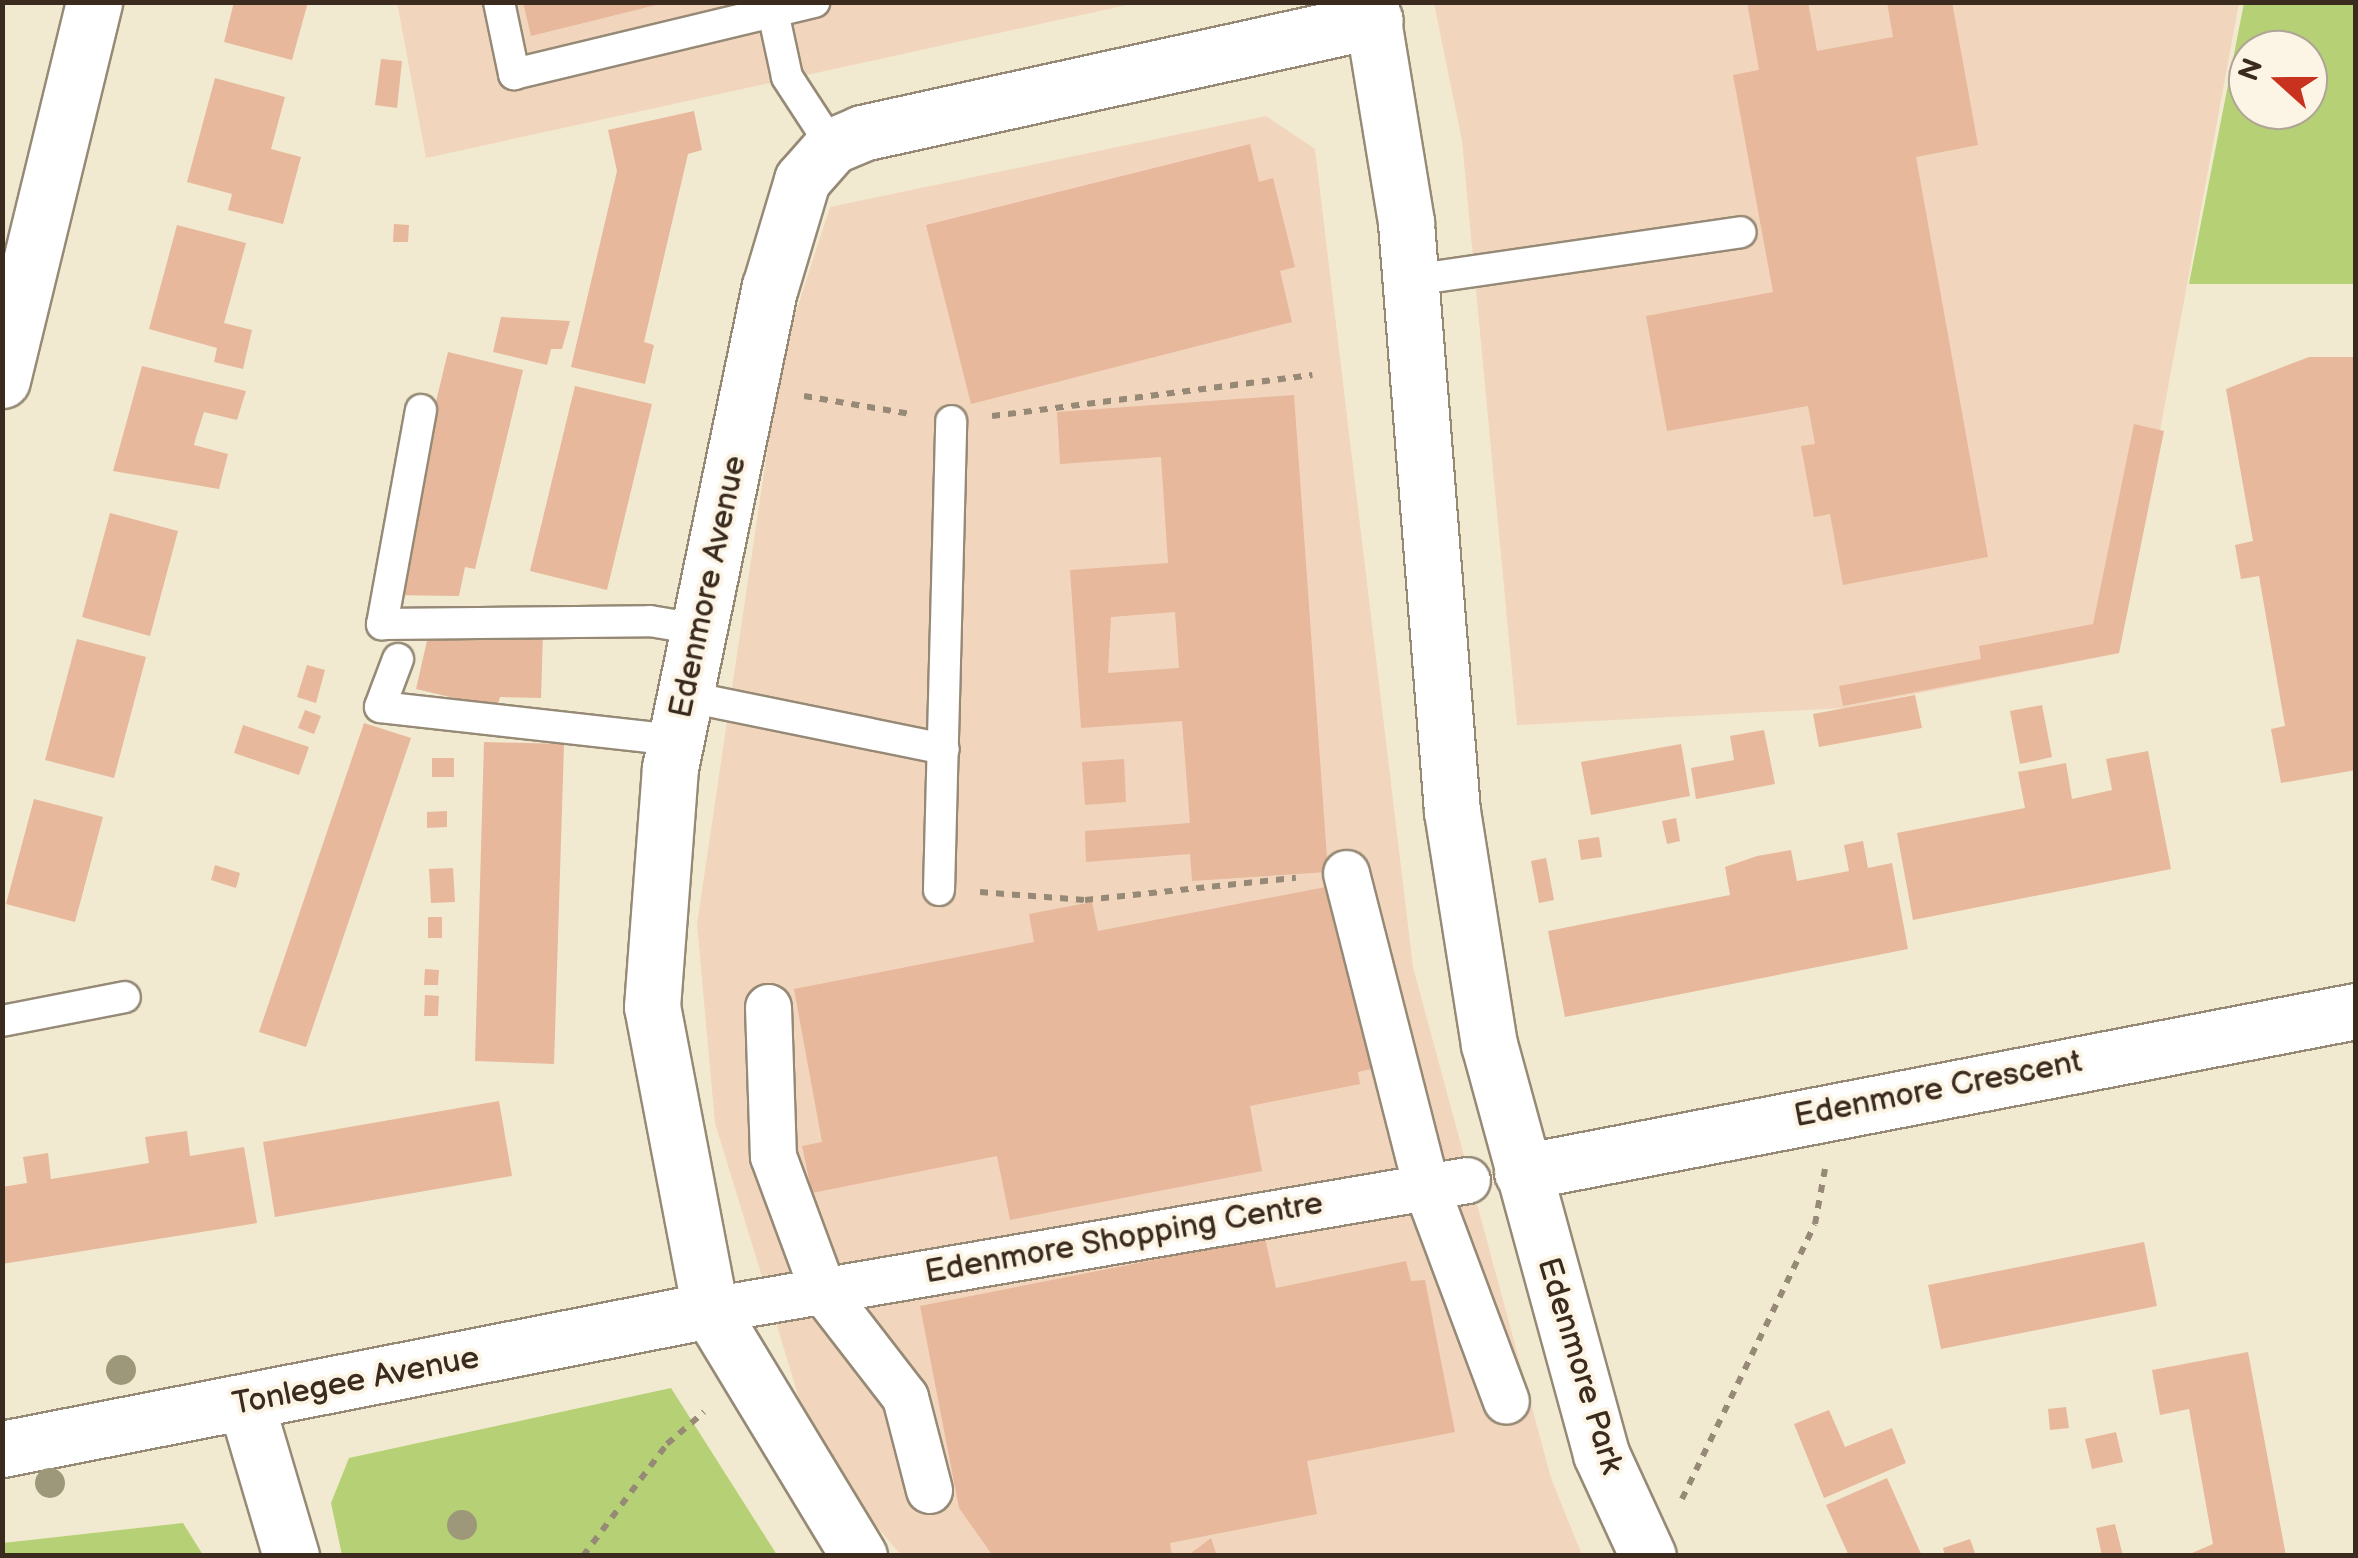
<!DOCTYPE html>
<html>
<head>
<meta charset="utf-8">
<style>
	body { margin:0 }
	#map { position:relative; width:2358px; height:1558px; overflow:hidden; background:#f1ead0; font-family:"Balsamiq Sans",sans-serif }
	div>[style] { position:absolute }
	.built>* { inset:0; background:#f2d5bd }
	.green>* { inset:0; background:#b6d075 }
	.building>* { inset:0; background:#e7b89c }
	.path>* { height:6px; margin-top:-3px; transform-origin:0; background:repeating-linear-gradient(90deg,#968a77 0 8px,transparent 0 16px) }
	.roads { filter:drop-shadow(2px 0 #968a77) drop-shadow(-2px 0 #968a77) drop-shadow(0 2px #968a77) drop-shadow(0 -2px #968a77) }
	.service>* { height:30px; margin:-15px; padding:0 15px; transform-origin:15px; border-radius:15px; background:#fff }
	.pedestrian>* { height:45px; margin:-22.5px; padding:0 22.5px; transform-origin:22.5px; border-radius:22.5px; background:#fff }
	.minor>* { height:55px; margin:-27.5px; padding:0 27.5px; transform-origin:27.5px; border-radius:27.5px; background:#fff }
	.trees>* { width:30px; height:30px; margin:-15px; border-radius:50%; background:#9e987a }
	span { translate:-50% -50%; white-space:nowrap; text-align:center; line-height:1.15; -webkit-text-stroke:8px #fcf5e5; paint-order:stroke }
	.street-label { font-size:32px; color:#3b2a1e }
	.frame { position:absolute; inset:0; border:5px solid #3b2a1e; pointer-events:none }
	.north { position:absolute; left:2228px; top:30px; width:100px; height:100px; box-sizing:border-box; background:#fcf5e5; border:2px solid #afa495; border-radius:50%; rotate:291deg; font-size:28px; font-weight:700; line-height:40px; text-align:center; color:#3b2a1e }
	.north::after { content:''; display:block; margin:auto; width:35px; height:45px; background:#c8321e; clip-path:polygon(50% 0,100% 100%,50% 72%,0 100%) }
</style>
</head>
<body>
<div id="map">
	<div class="built">
		<div style="clip-path:polygon(397px 2px,1136px 3px,426px 158px)"></div>
		<div style="clip-path:polygon(1434px 3px,2239px 3px,2119px 653px,1845px 708px,1517px 725px,1462px 141px)"></div>
		<div style="clip-path:polygon(1266px 116px,1315px 149px,1413px 967px,1551px 1478px,1582px 1555px,901px 1555px,817px 1457px,715px 1123px,697px 924px,781px 358px,830px 207px)"></div>
	</div>
	<div class="green">
		<div style="clip-path:polygon(evenodd,2244px 3px,2355px 3px,2355px 284px,2189px 284px,2244px 3px,2248px 50px,2308px 50px,2308px 110px,2248px 110px,2248px 50px)"></div>
		<div style="clip-path:polygon(671px 1388px,777px 1555px,342px 1555px,331px 1503px,349px 1458px)"></div>
		<div style="clip-path:polygon(183px 1523px,203px 1555px,3px 1555px,3px 1543px)"></div>
	</div>
	<div class="building">
		<div style="clip-path:polygon(234px 2px,308px 2px,292px 60px,224px 42px)"></div>
		<div style="clip-path:polygon(523px 2px,660px 2px,660px 4px,531px 36px)"></div>
		<div style="clip-path:polygon(1747px 2px,1808px 2px,1817px 51px,1893px 37px,1887px 2px,1952px 2px,1978px 145px,1916px 157px,1988px 557px,1843px 585px,1830px 514px,1814px 517px,1801px 446px,1815px 444px,1808px 406px,1667px 431px,1646px 316px,1773px 292px,1733px 75px,1759px 70px)"></div>
		<div style="clip-path:polygon(381px 59px,402px 61px,397px 108px,375px 105px)"></div>
		<div style="clip-path:polygon(215px 78px,285px 97px,271px 149px,301px 157px,283px 224px,228px 210px,232px 194px,187px 182px)"></div>
		<div style="clip-path:polygon(694px 111px,702px 150px,688px 154px,644px 342px,654px 345px,645px 384px,571px 367px,617px 171px,608px 130px)"></div>
		<div style="clip-path:polygon(1250px 144px,1259px 182px,1273px 178px,1295px 267px,1280px 271px,1292px 322px,971px 404px,926px 225px)"></div>
		<div style="clip-path:polygon(394px 224px,409px 225px,408px 242px,393px 242px)"></div>
		<div style="clip-path:polygon(177px 225px,246px 243px,224px 323px,252px 330px,243px 369px,214px 362px,217px 348px,149px 329px)"></div>
		<div style="clip-path:polygon(501px 317px,570px 321px,562px 349px,551px 349px,547px 365px,493px 352px)"></div>
		<div style="clip-path:polygon(448px 352px,523px 370px,475px 569px,465px 567px,459px 596px,389px 595px)"></div>
		<div style="clip-path:polygon(2309px 357px,2356px 357px,2356px 770px,2281px 783px,2271px 729px,2285px 726px,2259px 576px,2241px 579px,2235px 545px,2253px 541px,2226px 389px)"></div>
		<div style="clip-path:polygon(142px 366px,246px 391px,237px 420px,204px 412px,196px 437px,194px 445px,228px 454px,219px 489px,113px 471px)"></div>
		<div style="clip-path:polygon(575px 386px,652px 404px,607px 590px,530px 571px)"></div>
		<div style="clip-path:polygon(evenodd,1294px 395px,1328px 872px,1192px 881px,1190px 854px,1086px 862px,1085px 831px,1190px 823px,1182px 721px,1081px 728px,1070px 570px,1168px 563px,1161px 457px,1060px 464px,1057px 412px,1294px 395px,1175px 612px,1179px 668px,1108px 673px,1111px 617px,1175px 612px)"></div>
		<div style="clip-path:polygon(2134px 424px,2164px 431px,2119px 653px,1843px 706px,1839px 686px,1981px 659px,1979px 646px,2093px 624px)"></div>
		<div style="clip-path:polygon(110px 513px,178px 531px,150px 636px,82px 617px)"></div>
		<div style="clip-path:polygon(464px 631px,543px 633px,541px 698px,500px 697px,497px 708px,416px 689px,429px 632px,463px 639px)"></div>
		<div style="clip-path:polygon(77px 639px,146px 657px,114px 778px,45px 760px)"></div>
		<div style="clip-path:polygon(307px 665px,325px 670px,316px 703px,297px 697px)"></div>
		<div style="clip-path:polygon(1915px 695px,1922px 728px,1819px 747px,1813px 714px)"></div>
		<div style="clip-path:polygon(2042px 705px,2052px 757px,2020px 764px,2010px 711px)"></div>
		<div style="clip-path:polygon(305px 710px,321px 716px,314px 734px,298px 728px)"></div>
		<div style="clip-path:polygon(364px 723px,411px 738px,306px 1047px,259px 1032px)"></div>
		<div style="clip-path:polygon(243px 725px,309px 747px,299px 775px,234px 753px)"></div>
		<div style="clip-path:polygon(1764px 730px,1775px 784px,1696px 799px,1691px 768px,1734px 760px,1730px 736px)"></div>
		<div style="clip-path:polygon(484px 742px,564px 744px,554px 1064px,475px 1061px)"></div>
		<div style="clip-path:polygon(1681px 744px,1690px 796px,1591px 815px,1581px 762px)"></div>
		<div style="clip-path:polygon(2148px 751px,2171px 869px,1913px 920px,1897px 833px,2025px 808px,2018px 772px,2066px 763px,2072px 799px,2112px 790px,2106px 759px)"></div>
		<div style="clip-path:polygon(432px 758px,454px 758px,454px 777px,432px 777px)"></div>
		<div style="clip-path:polygon(1124px 759px,1126px 802px,1085px 805px,1082px 762px)"></div>
		<div style="clip-path:polygon(34px 799px,103px 817px,75px 922px,6px 904px)"></div>
		<div style="clip-path:polygon(447px 811px,447px 827px,427px 828px,427px 812px)"></div>
		<div style="clip-path:polygon(1676px 818px,1680px 841px,1667px 844px,1662px 821px)"></div>
		<div style="clip-path:polygon(1599px 837px,1602px 857px,1581px 860px,1578px 840px)"></div>
		<div style="clip-path:polygon(1863px 841px,1868px 868px,1892px 863px,1908px 949px,1565px 1017px,1548px 931px,1730px 895px,1725px 867px,1757px 856px,1791px 850px,1797px 881px,1849px 871px,1844px 845px)"></div>
		<div style="clip-path:polygon(1546px 858px,1554px 900px,1539px 903px,1531px 861px)"></div>
		<div style="clip-path:polygon(215px 865px,240px 873px,236px 888px,211px 880px)"></div>
		<div style="clip-path:polygon(453px 868px,455px 902px,431px 903px,429px 869px)"></div>
		<div style="clip-path:polygon(1336px 885px,1372px 1069px,1358px 1072px,1360px 1084px,1250px 1106px,1262px 1171px,1010px 1220px,997px 1156px,812px 1193px,802px 1146px,822px 1142px,794px 989px,1034px 942px,1029px 914px,1092px 902px,1098px 931px)"></div>
		<div style="clip-path:polygon(428px 917px,442px 917px,442px 938px,428px 938px)"></div>
		<div style="clip-path:polygon(425px 969px,439px 970px,438px 985px,424px 985px)"></div>
		<div style="clip-path:polygon(425px 995px,439px 996px,438px 1016px,424px 1016px)"></div>
		<div style="clip-path:polygon(499px 1101px,512px 1176px,275px 1217px,263px 1142px)"></div>
		<div style="clip-path:polygon(187px 1131px,190px 1156px,244px 1147px,257px 1223px,2px 1264px,2px 1187px,27px 1183px,23px 1157px,48px 1153px,51px 1179px,101px 1171px,149px 1163px,145px 1137px)"></div>
		<div style="clip-path:polygon(1265px 1238px,1276px 1288px,1406px 1261px,1411px 1281px,1425px 1280px,1455px 1432px,1307px 1461px,1317px 1514px,1170px 1543px,1172px 1556px,993px 1556px,959px 1508px,920px 1306px)"></div>
		<div style="clip-path:polygon(2144px 1242px,2157px 1306px,1941px 1349px,1928px 1285px)"></div>
		<div style="clip-path:polygon(2248px 1352px,2286px 1556px,2185px 1556px,2213px 1544px,2189px 1409px,2160px 1415px,2152px 1370px)"></div>
		<div style="clip-path:polygon(2066px 1407px,2069px 1428px,2050px 1430px,2048px 1409px)"></div>
		<div style="clip-path:polygon(1829px 1410px,1845px 1447px,1892px 1428px,1906px 1463px,1824px 1498px,1794px 1424px)"></div>
		<div style="clip-path:polygon(2116px 1432px,2123px 1462px,2092px 1469px,2085px 1439px)"></div>
		<div style="clip-path:polygon(1887px 1478px,1922px 1556px,1849px 1556px,1826px 1505px)"></div>
		<div style="clip-path:polygon(2115px 1524px,2123px 1556px,2102px 1556px,2096px 1528px)"></div>
		<div style="clip-path:polygon(1211px 1538px,1217px 1556px,1187px 1556px)"></div>
		<div style="clip-path:polygon(1970px 1539px,1976px 1556px,1945px 1556px,1943px 1548px)"></div>
	</div>
	<div class="path">
		<div style="left:804px;top:396px;width:108px;rotate:9.6deg"></div>
		<div style="left:992px;top:416px;width:323px;rotate:-7.3deg"></div>
		<div style="left:980px;top:892px;width:105px;rotate:4.4deg"></div>
		<div style="left:1085px;top:900px;width:212px;rotate:-6deg"></div>
		<div style="left:1682px;top:1499px;width:305px;rotate:-64.2deg"></div>
		<div style="left:1815px;top:1224px;width:56px;rotate:-79.7deg"></div>
		<div style="left:583px;top:1556px;width:140px;rotate:-53.1deg"></div>
		<div style="left:667px;top:1444px;width:49px;rotate:-40.9deg"></div>
	</div>
	<div class="roads">
		<div class="service">
			<div style="left:499px;top:2px;width:74px;rotate:78.2deg"></div>
			<div style="left:514px;top:74px;width:309px;rotate:-13.5deg"></div>
			<div style="left:773px;top:12px;width:66px;rotate:77.8deg"></div>
			<div style="left:787px;top:77px;width:82px;rotate:56.9deg"></div>
			<div style="left:1413px;top:280px;width:331px;rotate:-8.3deg"></div>
			<div style="left:421px;top:410px;width:218px;rotate:100.3deg"></div>
			<div style="left:382px;top:624px;width:268px;rotate:-0.6deg"></div>
			<div style="left:650px;top:621px;width:48px;rotate:9.7deg"></div>
			<div style="left:398px;top:659px;width:51px;rotate:110.6deg"></div>
			<div style="left:380px;top:707px;width:298px;rotate:6.4deg"></div>
			<div style="left:684px;top:696px;width:265px;rotate:11.5deg"></div>
			<div style="left:939px;top:890px;width:469px;rotate:-88.5deg"></div>
			<div style="left:2px;top:1021px;width:125px;rotate:-11deg"></div>
		</div>
		<div class="pedestrian">
			<div style="left:1346px;top:873px;width:324px;rotate:75.7deg"></div>
			<div style="left:1426px;top:1187px;width:228px;rotate:69.5deg"></div>
			<div style="left:768px;top:1007px;width:149px;rotate:88.1deg"></div>
			<div style="left:773px;top:1156px;width:144px;rotate:69.7deg"></div>
			<div style="left:823px;top:1291px;width:134px;rotate:52.3deg"></div>
			<div style="left:905px;top:1397px;width:96px;rotate:75.5deg"></div>
			<div style="left:710px;top:1310px;width:768px;rotate:-9.74deg"></div>
		</div>
		<div class="minor">
			<div style="left:1370px;top:2px;width:224px;rotate:80.7deg"></div>
			<div style="left:1406px;top:223px;width:590px;rotate:85.53deg"></div>
			<div style="left:1452px;top:811px;width:236px;rotate:81deg"></div>
			<div style="left:1489px;top:1044px;width:425px;rotate:74.7deg"></div>
			<div style="left:1601px;top:1454px;width:112px;rotate:65.3deg"></div>
			<div style="left:2px;top:380px;width:389px;rotate:-76.3deg"></div>
			<div style="left:1522px;top:1172px;width:849px;rotate:-10.93deg"></div>
			<div style="left:246px;top:1404px;width:159px;rotate:73.5deg"></div>
			<div style="left:2px;top:1449px;width:722px;rotate:-11.11deg"></div>
			<div style="left:859px;top:1556px;width:288px;rotate:-121.2deg"></div>
			<div style="left:710px;top:1310px;width:309px;rotate:-100.8deg"></div>
			<div style="left:652px;top:1007px;width:240px;rotate:-85.7deg"></div>
			<div style="left:670px;top:768px;width:491px;rotate:-78.3deg"></div>
			<div style="left:770px;top:287px;width:112px;rotate:-73.3deg"></div>
			<div style="left:802px;top:180px;width:45px;rotate:-48.6deg"></div>
			<div style="left:832px;top:146px;width:33px;rotate:-23deg"></div>
			<div style="left:862px;top:133px;width:525px;rotate:-12.42deg"></div>
		</div>
	</div>
	<div class="trees">
		<div style="left:121px;top:1370px"></div>
		<div style="left:50px;top:1483px"></div>
		<div style="left:462px;top:1525px"></div>
	</div>
	<div class="street-label">
		<span style="left:709px;top:587px;rotate:-78deg">Edenmore Avenue</span>
		<span style="left:1938px;top:1090px;rotate:-11deg">Edenmore Crescent</span>
		<span style="left:1124px;top:1239px;rotate:-10deg">Edenmore Shopping Centre</span>
		<span style="left:1579px;top:1366px;rotate:73deg">Edenmore Park</span>
		<span style="left:356px;top:1382px;rotate:-11deg">Tonlegee Avenue</span>
	</div>
	<div class="frame"></div>
	<div class="north">N</div>
</div>
</body>
</html>
